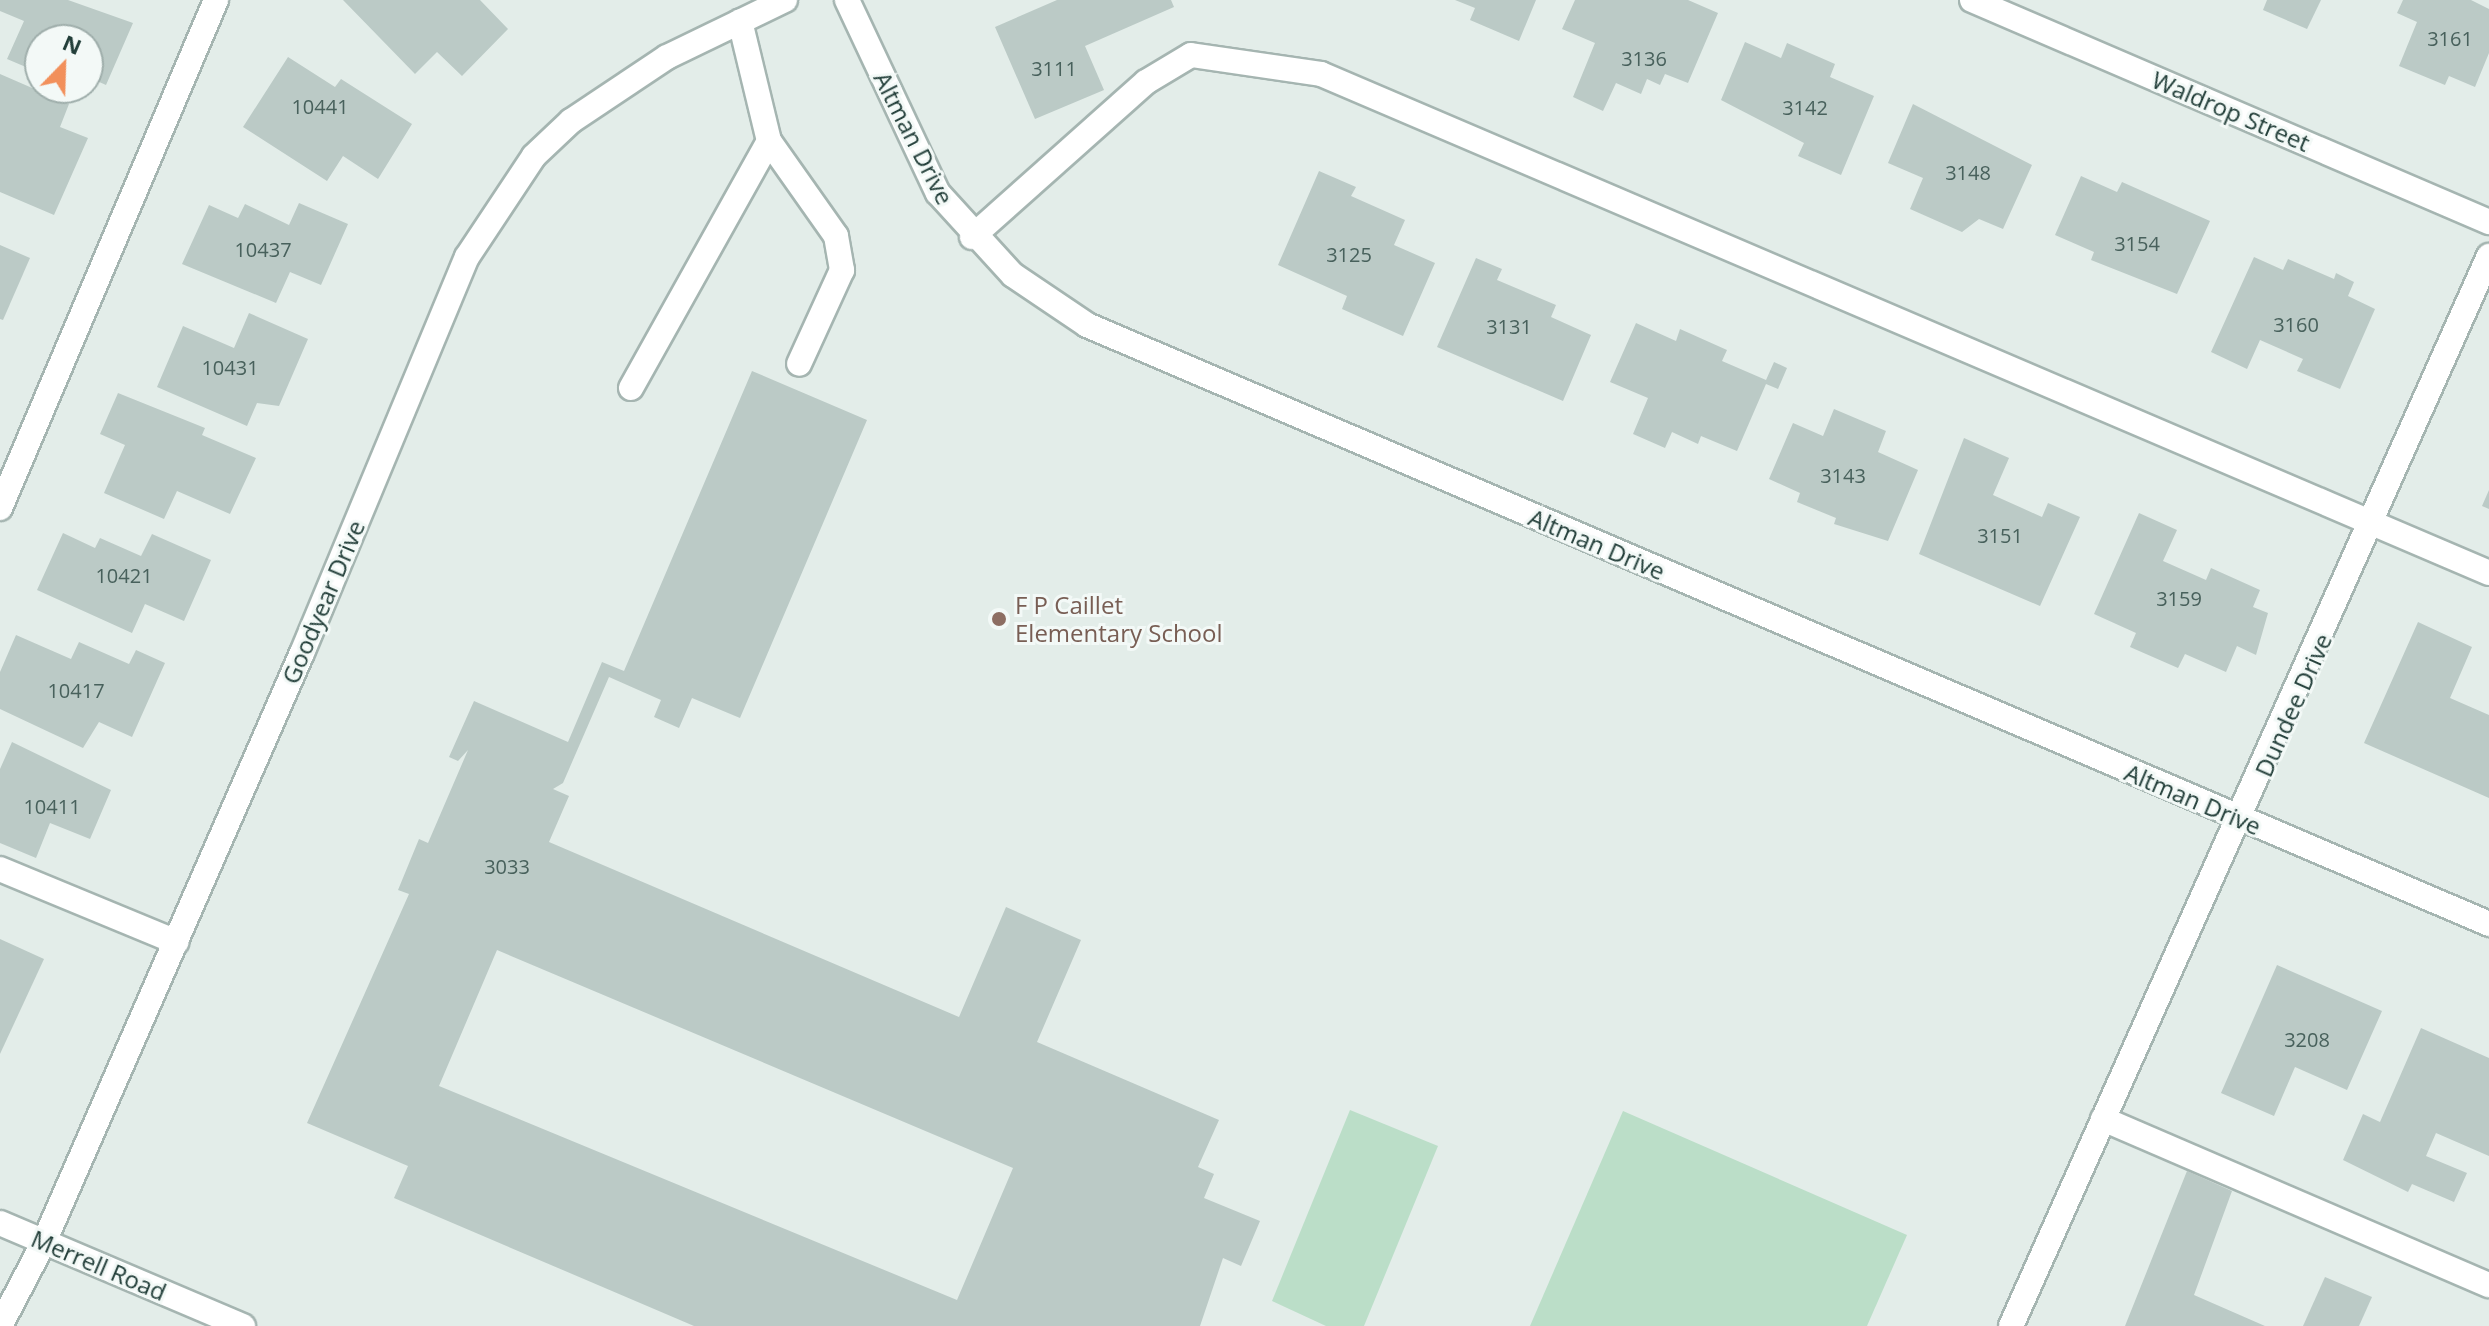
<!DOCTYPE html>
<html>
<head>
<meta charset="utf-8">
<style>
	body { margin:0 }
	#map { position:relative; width:2489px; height:1326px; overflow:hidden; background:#e3ede9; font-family:"Open Sans",sans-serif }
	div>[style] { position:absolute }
	.green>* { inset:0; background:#bbdec8 }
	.building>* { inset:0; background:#bbcac6 }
	.roads { filter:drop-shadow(2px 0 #a5b5b1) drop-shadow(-2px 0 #a5b5b1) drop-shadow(0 2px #a5b5b1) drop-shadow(0 -2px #a5b5b1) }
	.lane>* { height:24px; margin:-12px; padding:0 12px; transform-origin:12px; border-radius:12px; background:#fff }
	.street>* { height:24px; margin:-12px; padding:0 12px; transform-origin:12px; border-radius:12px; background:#fff }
	.secondary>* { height:24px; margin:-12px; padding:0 12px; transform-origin:12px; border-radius:12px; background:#fff }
	.dots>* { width:22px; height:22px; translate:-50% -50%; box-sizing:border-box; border:4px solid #f3f9f7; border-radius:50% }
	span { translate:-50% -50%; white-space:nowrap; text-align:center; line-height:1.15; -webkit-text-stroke:6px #f3f9f7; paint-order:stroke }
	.number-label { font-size:20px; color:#48615c }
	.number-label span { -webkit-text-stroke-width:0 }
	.street-label { font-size:24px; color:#223e39 }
	.education-label { font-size:24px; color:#785e54 }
	.left { translate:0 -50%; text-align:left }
	.north { position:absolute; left:24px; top:24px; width:80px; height:80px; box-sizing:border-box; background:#f3f9f7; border:2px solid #9faeab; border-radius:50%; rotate:23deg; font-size:22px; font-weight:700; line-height:32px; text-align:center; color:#223e39 }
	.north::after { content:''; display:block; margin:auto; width:28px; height:36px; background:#f2905b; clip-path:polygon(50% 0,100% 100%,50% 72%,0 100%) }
</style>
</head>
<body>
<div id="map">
	<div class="green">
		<div style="clip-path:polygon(1350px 1110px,1438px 1146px,1364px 1326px,1326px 1326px,1272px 1301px)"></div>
		<div style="clip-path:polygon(1623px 1111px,1907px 1235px,1867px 1326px,1530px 1326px)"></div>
	</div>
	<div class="building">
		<div style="clip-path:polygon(0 0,68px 0,133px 23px,106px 85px,88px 77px,88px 40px,40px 40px,40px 73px,7px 59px,24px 21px,0 11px)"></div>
		<div style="clip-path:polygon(343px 0,480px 0,508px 29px,462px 76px,437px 52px,415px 74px)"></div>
		<div style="clip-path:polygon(1057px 0,1171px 0,1174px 7px,1085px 46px,1104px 90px,1035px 119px,995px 27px)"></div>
		<div style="clip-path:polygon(1455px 0,1536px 0,1519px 41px,1470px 20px,1475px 8px)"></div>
		<div style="clip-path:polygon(1575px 0,1688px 0,1718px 13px,1688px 83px,1665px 74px,1660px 85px,1647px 79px,1641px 94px,1616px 83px,1603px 111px,1573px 97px,1595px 43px,1562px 29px)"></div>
		<div style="clip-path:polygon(2267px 0,2321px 0,2307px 29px,2263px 10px)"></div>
		<div style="clip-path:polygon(2403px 0,2471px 0,2489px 9px,2489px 53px,2475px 87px,2449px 76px,2445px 85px,2399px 66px,2417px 22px,2397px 13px)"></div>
		<div style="clip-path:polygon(1745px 42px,1781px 58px,1787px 43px,1835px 64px,1830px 77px,1874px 96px,1841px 175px,1798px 156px,1804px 143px,1721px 100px)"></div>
		<div style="clip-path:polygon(288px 57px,335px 87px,341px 79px,412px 124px,378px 179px,343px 156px,327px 181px,243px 127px)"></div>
		<div style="clip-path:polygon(0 74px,69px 104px,60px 127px,88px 138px,54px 215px,0 192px)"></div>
		<div style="clip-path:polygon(1913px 104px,2032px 165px,2003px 229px,1979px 219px,1962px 232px,1910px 209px,1923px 178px,1888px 163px)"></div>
		<div style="clip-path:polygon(1319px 171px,1356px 187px,1351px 196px,1405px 220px,1394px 245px,1435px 263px,1403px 336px,1342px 309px,1347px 296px,1278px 265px)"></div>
		<div style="clip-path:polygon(2081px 176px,2117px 192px,2122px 182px,2210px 221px,2177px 294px,2091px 260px,2094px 252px,2055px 235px)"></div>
		<div style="clip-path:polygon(299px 203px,348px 224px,321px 285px,290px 272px,276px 303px,182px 264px,209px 205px,238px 218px,245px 204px,289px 225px)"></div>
		<div style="clip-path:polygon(0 245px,30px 258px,3px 320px,0 319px)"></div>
		<div style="clip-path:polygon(2254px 257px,2283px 270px,2288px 259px,2334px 279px,2336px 273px,2354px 282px,2348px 296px,2375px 309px,2340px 389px,2297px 371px,2303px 359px,2260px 340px,2247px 369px,2211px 352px)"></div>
		<div style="clip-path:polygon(1476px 258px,1502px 269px,1497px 280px,1556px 305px,1551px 317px,1591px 335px,1563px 401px,1437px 347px)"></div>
		<div style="clip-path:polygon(249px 313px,308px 339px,279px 406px,257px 403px,247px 426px,157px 387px,183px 326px,234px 348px)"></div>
		<div style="clip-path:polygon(1636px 323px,1676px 341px,1680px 329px,1727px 350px,1722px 361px,1766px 380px,1774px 362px,1787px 368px,1778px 389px,1766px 384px,1737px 451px,1701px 436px,1698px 444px,1672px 432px,1665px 448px,1633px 434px,1648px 398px,1610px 382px)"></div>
		<div style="clip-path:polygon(evenodd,752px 371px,867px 420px,740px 718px,692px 698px,679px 728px,654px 717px,661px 700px,609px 677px,563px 783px,553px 789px,569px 796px,549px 842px,959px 1017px,1006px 907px,1081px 940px,1037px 1042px,1219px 1120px,1198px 1167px,1214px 1174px,1204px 1198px,1260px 1221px,1241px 1266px,1223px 1258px,1200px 1326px,694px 1326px,394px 1198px,408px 1166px,307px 1123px,409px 894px,398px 890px,419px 839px,428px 843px,468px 750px,458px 761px,449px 757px,474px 701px,568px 742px,602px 662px,624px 671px,752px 371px,497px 950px,1013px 1168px,957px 1300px,439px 1086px,497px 950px)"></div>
		<div style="clip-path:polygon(118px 393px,205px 428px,202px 435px,256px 458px,230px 514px,177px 491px,164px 519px,104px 493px,125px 445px,100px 434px)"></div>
		<div style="clip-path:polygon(1834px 409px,1886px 431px,1878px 452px,1918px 470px,1888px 541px,1834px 524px,1836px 518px,1797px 502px,1800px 493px,1769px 479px,1793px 423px,1823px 436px)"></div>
		<div style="clip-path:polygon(1964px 438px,2009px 458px,1993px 495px,2042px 517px,2048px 503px,2080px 517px,2040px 606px,1919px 554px)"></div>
		<div style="clip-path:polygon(2489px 490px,2489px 509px,2482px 506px)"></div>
		<div style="clip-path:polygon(2139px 513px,2177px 530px,2163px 561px,2206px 580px,2211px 568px,2260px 590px,2253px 607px,2268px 613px,2256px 655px,2237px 646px,2226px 672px,2185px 654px,2178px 668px,2130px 647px,2136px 633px,2094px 614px)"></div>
		<div style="clip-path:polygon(63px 533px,95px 548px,100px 538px,141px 556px,152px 534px,211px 560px,184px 621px,145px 604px,132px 633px,37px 590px)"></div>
		<div style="clip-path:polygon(2418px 622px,2472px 647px,2450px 698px,2489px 715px,2489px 798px,2364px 743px)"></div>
		<div style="clip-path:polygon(16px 635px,71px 659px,79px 642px,129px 664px,136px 650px,165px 663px,132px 737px,99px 722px,83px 748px,0 709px,0 672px)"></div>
		<div style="clip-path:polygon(12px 742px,111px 790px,90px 839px,50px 823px,36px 858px,0 843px,0 769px)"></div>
		<div style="clip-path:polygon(0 939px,44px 959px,0 1054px)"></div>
		<div style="clip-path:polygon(2277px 965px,2382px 1011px,2347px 1090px,2295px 1067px,2274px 1116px,2221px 1093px)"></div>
		<div style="clip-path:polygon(2421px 1028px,2489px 1058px,2489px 1156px,2436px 1133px,2426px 1156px,2467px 1173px,2454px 1202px,2412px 1184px,2408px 1192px,2343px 1160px,2363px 1114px,2380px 1122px)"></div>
		<div style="clip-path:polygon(2187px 1171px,2232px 1191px,2194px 1295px,2265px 1326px,2125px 1326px)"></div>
		<div style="clip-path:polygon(2325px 1277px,2372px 1297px,2359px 1326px,2303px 1326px)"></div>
	</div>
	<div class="roads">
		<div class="lane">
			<div style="left:769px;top:141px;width:116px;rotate:54.8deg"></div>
			<div style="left:836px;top:236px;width:35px;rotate:80deg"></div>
			<div style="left:842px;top:270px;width:103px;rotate:114.6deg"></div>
			<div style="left:972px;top:237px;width:233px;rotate:-41.7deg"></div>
			<div style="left:1146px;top:82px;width:52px;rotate:-31deg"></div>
			<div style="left:1191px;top:55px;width:131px;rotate:8.3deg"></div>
			<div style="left:1321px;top:74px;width:1270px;rotate:23.13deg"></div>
			<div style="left:631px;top:388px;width:283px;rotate:-60.8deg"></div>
			<div style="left:769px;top:141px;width:123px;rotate:-103.6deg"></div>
			<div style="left:0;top:508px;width:552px;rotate:-66.96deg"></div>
			<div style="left:0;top:869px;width:191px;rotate:22.5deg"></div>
			<div style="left:2103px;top:1119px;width:420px;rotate:23.3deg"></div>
		</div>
		<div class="street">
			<div style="left:847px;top:0;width:213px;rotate:64.8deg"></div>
			<div style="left:938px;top:193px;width:111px;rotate:47.6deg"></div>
			<div style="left:1013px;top:275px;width:89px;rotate:34deg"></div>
			<div style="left:1087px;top:325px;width:1525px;rotate:23.13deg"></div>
			<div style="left:1972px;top:0;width:563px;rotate:23.24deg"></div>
			<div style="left:0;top:1326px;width:95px;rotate:-62.4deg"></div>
			<div style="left:44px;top:1242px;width:643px;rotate:-66.35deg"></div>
			<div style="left:302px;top:653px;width:429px;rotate:-67.4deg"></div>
			<div style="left:467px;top:257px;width:121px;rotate:-56.4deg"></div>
			<div style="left:534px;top:156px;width:51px;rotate:-43.4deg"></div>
			<div style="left:571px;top:121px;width:115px;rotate:-33.7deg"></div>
			<div style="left:667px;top:57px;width:131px;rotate:-25.8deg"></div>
			<div style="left:2011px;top:1326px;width:1172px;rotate:-65.93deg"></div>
		</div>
		<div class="secondary">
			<div style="left:0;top:1223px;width:264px;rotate:23deg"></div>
		</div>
	</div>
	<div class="dots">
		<div style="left:999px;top:619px;background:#8d6e63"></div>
	</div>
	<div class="number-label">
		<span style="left:2450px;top:38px">3161</span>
		<span style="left:1644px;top:58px">3136</span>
		<span style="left:1054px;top:68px">3111</span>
		<span style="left:320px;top:106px">10441</span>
		<span style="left:1805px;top:107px">3142</span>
		<span style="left:1968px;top:172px">3148</span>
		<span style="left:2137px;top:243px">3154</span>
		<span style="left:263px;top:249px">10437</span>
		<span style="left:1349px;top:254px">3125</span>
		<span style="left:2296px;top:324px">3160</span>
		<span style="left:1509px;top:326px">3131</span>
		<span style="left:230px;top:367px">10431</span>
		<span style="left:1843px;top:475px">3143</span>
		<span style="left:2000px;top:535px">3151</span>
		<span style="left:124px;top:575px">10421</span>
		<span style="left:2179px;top:598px">3159</span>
		<span style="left:76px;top:690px">10417</span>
		<span style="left:52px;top:806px">10411</span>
		<span style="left:507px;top:866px">3033</span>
		<span style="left:2307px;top:1039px">3208</span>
	</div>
	<div class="street-label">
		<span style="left:2231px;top:111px;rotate:23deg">Waldrop Street</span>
		<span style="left:914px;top:138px;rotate:63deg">Altman Drive</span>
		<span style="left:1597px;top:544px;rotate:23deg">Altman Drive</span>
		<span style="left:323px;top:602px;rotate:-67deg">Goodyear Drive</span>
		<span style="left:2293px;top:705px;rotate:-66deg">Dundee Drive</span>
		<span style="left:2193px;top:799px;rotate:23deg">Altman Drive</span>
		<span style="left:99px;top:1265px;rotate:23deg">Merrell Road</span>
	</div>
	<div class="education-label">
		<span class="left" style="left:1015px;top:619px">F P Caillet<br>Elementary School</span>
	</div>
	<div class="north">N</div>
</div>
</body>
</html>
